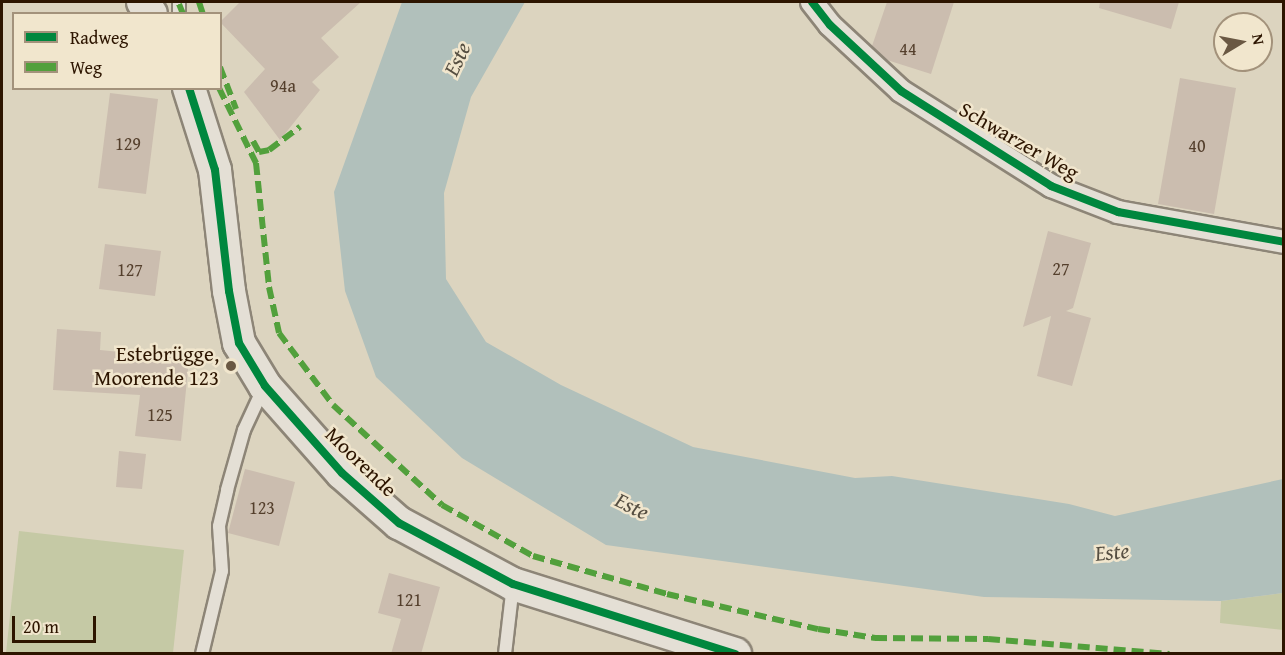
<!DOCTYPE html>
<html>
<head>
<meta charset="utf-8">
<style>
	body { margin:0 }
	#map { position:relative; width:1285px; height:655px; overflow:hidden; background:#dcd4bf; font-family:"Gentium Book Plus",serif }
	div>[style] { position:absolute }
	.green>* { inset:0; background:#c5c9a5 }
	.water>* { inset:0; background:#b1c0bb }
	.building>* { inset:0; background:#cbbdaf }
	.roads { filter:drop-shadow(2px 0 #8d8577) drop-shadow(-2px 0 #8d8577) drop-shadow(0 2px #8d8577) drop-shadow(0 -2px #8d8577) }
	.lane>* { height:12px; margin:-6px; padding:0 6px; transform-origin:6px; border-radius:6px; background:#e4dfd5 }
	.street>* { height:22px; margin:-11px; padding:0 11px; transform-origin:11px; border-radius:11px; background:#e4dfd5 }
	.secondary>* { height:32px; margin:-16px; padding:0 16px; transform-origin:16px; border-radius:16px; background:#e4dfd5 }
	.quiet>* { height:6px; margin-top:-3px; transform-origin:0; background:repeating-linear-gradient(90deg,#52a03c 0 12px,transparent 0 18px) }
	.cycleway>* { height:8px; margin:-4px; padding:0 4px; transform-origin:4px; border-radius:4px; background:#00873e }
	.dots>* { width:16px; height:16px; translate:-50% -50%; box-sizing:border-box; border:3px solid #f1e6cd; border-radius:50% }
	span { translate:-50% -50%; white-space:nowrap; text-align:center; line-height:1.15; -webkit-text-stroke:5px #f1e6cd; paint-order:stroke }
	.number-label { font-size:18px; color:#543f2c }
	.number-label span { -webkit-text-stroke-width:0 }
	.street-label { font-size:21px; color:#2d1500 }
	.poi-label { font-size:21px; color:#2d1500 }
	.right { translate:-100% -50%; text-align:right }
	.water-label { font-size:22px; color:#554e41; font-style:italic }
	.frame { position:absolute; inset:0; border:3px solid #2d1500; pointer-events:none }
	.legend { position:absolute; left:12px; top:12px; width:210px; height:78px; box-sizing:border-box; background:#f1e6cd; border:2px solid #a3927b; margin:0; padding:8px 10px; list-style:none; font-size:18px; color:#2d1500 }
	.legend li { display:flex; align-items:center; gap:12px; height:30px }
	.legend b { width:30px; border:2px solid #a3927b }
	.north { position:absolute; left:1213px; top:12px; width:60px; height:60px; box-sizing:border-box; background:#f1e6cd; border:2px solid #a3927b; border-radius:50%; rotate:80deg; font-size:16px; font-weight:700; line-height:24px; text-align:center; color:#2d1500 }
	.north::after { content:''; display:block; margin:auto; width:21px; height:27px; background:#6a5843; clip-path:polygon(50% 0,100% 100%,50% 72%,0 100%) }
	.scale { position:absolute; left:12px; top:616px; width:84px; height:27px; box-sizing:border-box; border:3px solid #2d1500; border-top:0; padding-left:8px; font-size:18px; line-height:21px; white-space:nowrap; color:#2d1500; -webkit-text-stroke:4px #f1e6cd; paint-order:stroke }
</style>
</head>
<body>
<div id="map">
	<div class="green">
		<div style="clip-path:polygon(19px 531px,184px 550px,173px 653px,6px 653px)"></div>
		<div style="clip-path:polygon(1283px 593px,1283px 630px,1220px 623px,1221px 601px)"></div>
	</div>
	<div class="water">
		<div style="clip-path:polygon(402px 2px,525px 2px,471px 97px,444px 193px,446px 279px,486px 342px,561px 385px,693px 447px,855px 478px,892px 476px,1069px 504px,1115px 516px,1283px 479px,1283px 593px,1221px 601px,984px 597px,606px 545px,462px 458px,376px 377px,345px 291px,334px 192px)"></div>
	</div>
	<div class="building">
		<div style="clip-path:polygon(240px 2px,361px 2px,321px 38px,339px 57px,312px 82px,320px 90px,280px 140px,244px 92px,265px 69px,220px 22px)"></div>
		<div style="clip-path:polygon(887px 2px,954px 2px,931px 74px,887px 60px,872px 46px)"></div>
		<div style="clip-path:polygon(1100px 2px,1179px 2px,1171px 29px,1099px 8px)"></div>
		<div style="clip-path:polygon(1180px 78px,1236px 88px,1214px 214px,1158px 204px)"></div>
		<div style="clip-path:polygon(110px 93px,158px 99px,146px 194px,98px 188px)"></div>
		<div style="clip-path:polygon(1048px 231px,1091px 243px,1073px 308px,1066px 311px,1091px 318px,1072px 386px,1037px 376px,1051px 316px,1023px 327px)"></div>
		<div style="clip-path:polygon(105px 244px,161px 251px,155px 296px,99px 289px)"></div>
		<div style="clip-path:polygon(57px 329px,101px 332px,100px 350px,189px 359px,181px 441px,135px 436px,140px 395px,53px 390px)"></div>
		<div style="clip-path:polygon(119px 451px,146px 454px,142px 489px,116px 487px)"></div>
		<div style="clip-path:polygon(245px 469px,295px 482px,279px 546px,228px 533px)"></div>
		<div style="clip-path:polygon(389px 573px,440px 587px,421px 654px,391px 654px,401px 619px,378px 613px)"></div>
	</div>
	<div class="roads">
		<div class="lane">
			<div style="left:179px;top:2px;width:12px;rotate:90deg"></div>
			<div style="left:202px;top:654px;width:85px;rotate:-76.5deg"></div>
			<div style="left:222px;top:571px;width:45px;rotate:-93.8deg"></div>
			<div style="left:219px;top:526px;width:37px;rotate:-77deg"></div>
			<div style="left:227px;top:490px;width:62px;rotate:-74.2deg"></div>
			<div style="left:244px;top:430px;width:47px;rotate:-65.1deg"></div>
			<div style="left:505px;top:654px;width:69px;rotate:-83.4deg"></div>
		</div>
		<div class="street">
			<div style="left:812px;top:2px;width:29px;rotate:52deg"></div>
			<div style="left:830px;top:25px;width:97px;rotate:42.9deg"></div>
			<div style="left:901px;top:91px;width:178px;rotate:32.3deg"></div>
			<div style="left:1051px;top:186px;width:72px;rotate:21.2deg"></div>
			<div style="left:1118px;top:212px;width:169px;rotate:10.2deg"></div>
		</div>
		<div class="secondary">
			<div style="left:143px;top:2px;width:14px;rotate:56deg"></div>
			<div style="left:189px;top:88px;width:86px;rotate:72.4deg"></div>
			<div style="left:215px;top:170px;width:122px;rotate:83.4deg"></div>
			<div style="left:229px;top:291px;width:53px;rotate:79.1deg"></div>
			<div style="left:239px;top:343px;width:50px;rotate:58.8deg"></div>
			<div style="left:265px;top:386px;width:116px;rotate:48.5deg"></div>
			<div style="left:342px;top:473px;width:76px;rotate:41.3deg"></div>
			<div style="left:399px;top:523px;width:129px;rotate:28.2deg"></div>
			<div style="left:513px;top:584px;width:233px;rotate:17.5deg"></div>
		</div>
	</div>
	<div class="quiet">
		<div style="left:199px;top:2px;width:13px;rotate:72deg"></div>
		<div style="left:179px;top:4px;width:11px;rotate:68deg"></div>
		<div style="left:220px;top:67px;width:45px;rotate:69.1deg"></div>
		<div style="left:219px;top:88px;width:84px;rotate:63.7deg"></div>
		<div style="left:256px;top:163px;width:125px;rotate:84deg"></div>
		<div style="left:269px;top:287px;width:47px;rotate:77.7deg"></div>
		<div style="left:279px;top:333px;width:90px;rotate:53.1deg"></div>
		<div style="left:333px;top:405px;width:148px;rotate:42.5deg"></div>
		<div style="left:442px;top:505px;width:104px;rotate:29.3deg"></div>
		<div style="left:533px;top:556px;width:139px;rotate:15.8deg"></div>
		<div style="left:667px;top:594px;width:155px;rotate:13.1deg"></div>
		<div style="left:818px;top:629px;width:58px;rotate:9deg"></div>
		<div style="left:875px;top:638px;width:113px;rotate:0.5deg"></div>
		<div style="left:988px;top:639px;width:182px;rotate:4.7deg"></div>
		<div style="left:253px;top:141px;width:13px;rotate:61deg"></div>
		<div style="left:259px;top:152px;width:10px;rotate:-11deg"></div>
		<div style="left:269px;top:150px;width:39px;rotate:-37deg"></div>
	</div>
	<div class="cycleway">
		<div style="left:812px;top:2px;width:29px;rotate:52deg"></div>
		<div style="left:830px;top:25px;width:97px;rotate:42.9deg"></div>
		<div style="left:901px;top:91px;width:178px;rotate:32.3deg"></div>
		<div style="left:1051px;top:186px;width:72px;rotate:21.2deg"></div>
		<div style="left:1118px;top:212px;width:169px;rotate:10.2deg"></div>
		<div style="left:189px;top:88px;width:86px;rotate:72.4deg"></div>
		<div style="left:215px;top:170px;width:122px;rotate:83.4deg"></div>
		<div style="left:229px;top:291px;width:53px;rotate:79.1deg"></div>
		<div style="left:239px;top:343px;width:50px;rotate:58.8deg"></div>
		<div style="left:265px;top:386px;width:116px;rotate:48.5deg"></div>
		<div style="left:342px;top:473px;width:76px;rotate:41.3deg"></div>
		<div style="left:399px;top:523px;width:129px;rotate:28.2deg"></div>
		<div style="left:513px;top:584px;width:233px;rotate:17.5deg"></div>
	</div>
	<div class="dots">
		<div style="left:231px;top:366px;background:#6a5843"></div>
	</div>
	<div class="number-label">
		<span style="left:908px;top:49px">44</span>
		<span style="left:283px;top:86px">94a</span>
		<span style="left:128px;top:144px">129</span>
		<span style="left:1197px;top:146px">40</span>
		<span style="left:1061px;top:269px">27</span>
		<span style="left:130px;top:270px">127</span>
		<span style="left:160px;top:415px">125</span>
		<span style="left:262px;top:508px">123</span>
		<span style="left:409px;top:600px">121</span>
	</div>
	<div class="street-label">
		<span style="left:1019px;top:141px;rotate:30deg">Schwarzer Weg</span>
		<span style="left:361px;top:462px;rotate:44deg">Moorende</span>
	</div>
	<div class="poi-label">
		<span class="right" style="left:219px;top:366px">Estebrügge,<br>Moorende 123</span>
	</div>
	<div class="water-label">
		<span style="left:457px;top:59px;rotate:-65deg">Este</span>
		<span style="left:632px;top:506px;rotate:26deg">Este</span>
		<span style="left:1112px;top:552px;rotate:-6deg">Este</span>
	</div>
	<div class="frame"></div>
	<ul class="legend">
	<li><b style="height:8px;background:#00873e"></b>Radweg</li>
	<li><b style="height:8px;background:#52a03c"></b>Weg</li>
	</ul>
	<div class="north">N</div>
	<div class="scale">20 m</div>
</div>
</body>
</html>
